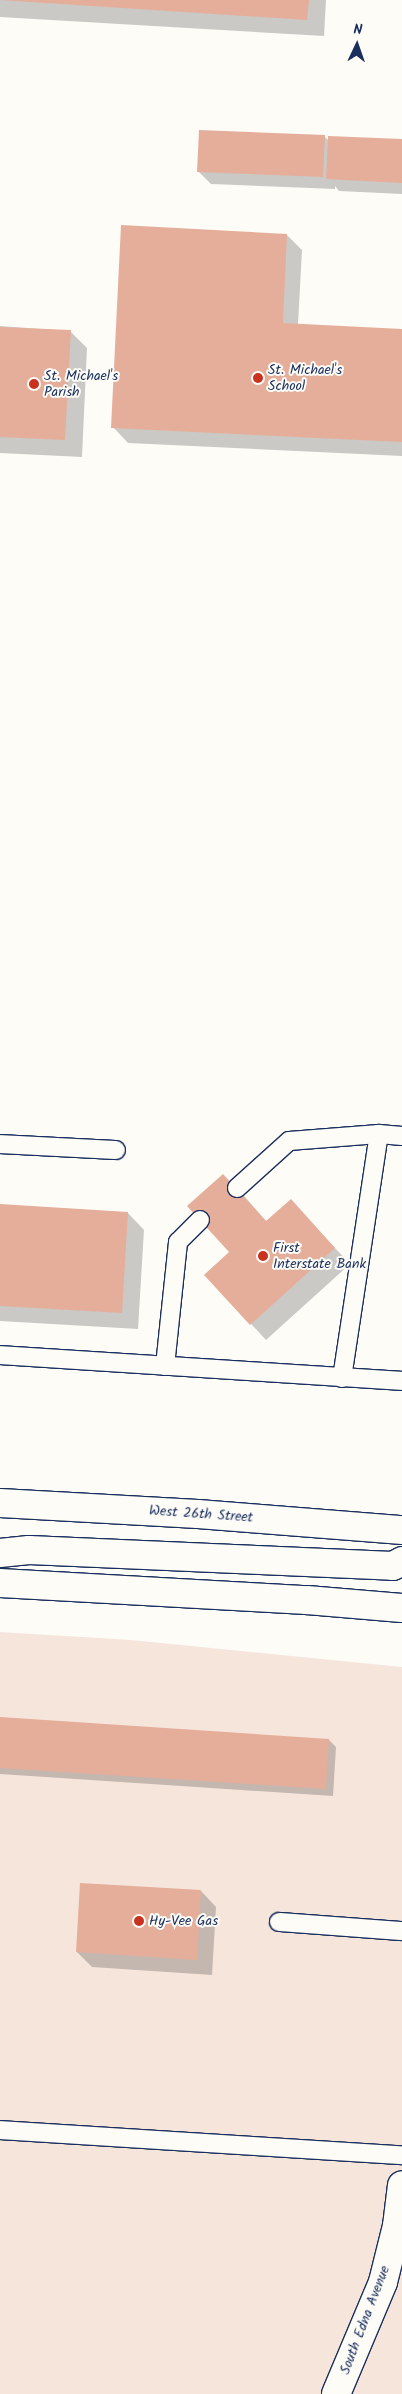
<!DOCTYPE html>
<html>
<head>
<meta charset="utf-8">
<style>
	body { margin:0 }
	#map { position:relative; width:402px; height:2394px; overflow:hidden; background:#fdfcf7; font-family:Kalam,sans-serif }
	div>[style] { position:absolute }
	.built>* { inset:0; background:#f6e5db }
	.shadow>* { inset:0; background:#0003 }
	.building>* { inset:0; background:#e5ae9b }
	.roads { filter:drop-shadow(1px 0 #1b2f5e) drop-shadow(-1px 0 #1b2f5e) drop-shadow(0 1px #1b2f5e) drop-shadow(0 -1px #1b2f5e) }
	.service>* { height:18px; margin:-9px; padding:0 9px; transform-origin:9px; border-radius:9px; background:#fdfcf7 }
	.minor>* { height:28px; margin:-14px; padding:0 14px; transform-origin:14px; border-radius:14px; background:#fdfcf7 }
	.secondary>* { height:28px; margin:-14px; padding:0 14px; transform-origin:14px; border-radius:14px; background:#fdfcf7 }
	.dots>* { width:14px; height:14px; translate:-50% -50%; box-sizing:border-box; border:2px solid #fdfcf7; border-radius:50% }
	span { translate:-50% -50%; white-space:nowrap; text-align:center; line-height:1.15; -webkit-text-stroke:4px #fdfcf7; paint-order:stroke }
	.poi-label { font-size:14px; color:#1b2f5e }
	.left { translate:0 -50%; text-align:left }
	.street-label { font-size:14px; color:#1b2f5e }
	.north { position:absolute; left:332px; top:20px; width:50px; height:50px; -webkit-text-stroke:4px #fdfcf7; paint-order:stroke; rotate:3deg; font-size:14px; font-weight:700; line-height:20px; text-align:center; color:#1b2f5e }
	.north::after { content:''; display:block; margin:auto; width:18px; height:22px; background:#1b2f5e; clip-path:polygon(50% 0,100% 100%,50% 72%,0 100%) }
</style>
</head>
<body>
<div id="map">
	<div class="built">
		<div style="clip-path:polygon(0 1632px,131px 1640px,402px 1667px,402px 2394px,0 2394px)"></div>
	</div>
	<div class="shadow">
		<div style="clip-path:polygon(0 0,326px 0,324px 36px,0 17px)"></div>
		<div style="clip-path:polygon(324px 136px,329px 141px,402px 140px,402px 194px,339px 191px,335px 186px,335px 189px,211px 184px,198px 171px)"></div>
		<div style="clip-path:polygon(287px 235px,302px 250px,298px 325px,402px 330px,402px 456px,128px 443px,113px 427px)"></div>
		<div style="clip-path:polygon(0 326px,70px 331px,87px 348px,82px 457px,0 453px)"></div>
		<div style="clip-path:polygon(239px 1190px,267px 1222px,291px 1201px,350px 1264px,266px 1340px,206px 1275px,231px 1252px)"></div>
		<div style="clip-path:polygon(0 1206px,128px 1213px,144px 1230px,138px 1329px,0 1321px)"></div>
		<div style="clip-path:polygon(0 1719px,329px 1740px,336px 1747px,333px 1796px,0 1774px)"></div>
		<div style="clip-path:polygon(201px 1891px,216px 1907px,212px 1975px,92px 1967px,77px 1952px)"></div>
	</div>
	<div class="building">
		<div style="clip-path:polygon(0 0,309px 0,307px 20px)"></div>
		<div style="clip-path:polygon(199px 130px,325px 135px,323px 177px,197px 172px)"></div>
		<div style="clip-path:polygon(328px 136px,402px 139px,402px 183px,326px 179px)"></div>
		<div style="clip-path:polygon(121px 225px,287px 234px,283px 323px,402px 329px,402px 442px,111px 428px)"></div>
		<div style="clip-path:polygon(0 327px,71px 330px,65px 440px,0 437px)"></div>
		<div style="clip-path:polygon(223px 1174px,266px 1221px,291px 1199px,335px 1248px,250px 1325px,204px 1275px,229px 1252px,187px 1206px)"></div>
		<div style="clip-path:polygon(0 1204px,128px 1212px,122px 1313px,0 1306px)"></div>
		<div style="clip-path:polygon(0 1717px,329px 1739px,326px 1789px,0 1768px)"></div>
		<div style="clip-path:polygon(80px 1883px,201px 1890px,197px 1960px,76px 1952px)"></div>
	</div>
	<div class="roads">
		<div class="service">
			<div style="left:0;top:1144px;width:116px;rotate:3deg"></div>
			<div style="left:237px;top:1188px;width:70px;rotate:-42.1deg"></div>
			<div style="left:289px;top:1141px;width:90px;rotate:-4.4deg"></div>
			<div style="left:0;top:1355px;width:403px;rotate:3.7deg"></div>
			<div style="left:165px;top:1366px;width:125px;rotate:-84deg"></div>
			<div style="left:178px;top:1242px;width:31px;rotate:-45deg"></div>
			<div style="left:342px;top:1378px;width:247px;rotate:-81.4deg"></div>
			<div style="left:379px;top:1134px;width:23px;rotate:5deg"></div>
			<div style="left:279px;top:1922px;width:123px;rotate:4.2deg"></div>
			<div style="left:0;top:2130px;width:403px;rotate:3.6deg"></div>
		</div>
		<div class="minor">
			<div style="left:336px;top:2394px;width:121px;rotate:-67.2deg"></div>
			<div style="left:383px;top:2282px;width:58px;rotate:-76deg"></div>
			<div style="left:397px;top:2226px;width:41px;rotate:-83deg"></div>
		</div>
		<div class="secondary">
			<div style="left:0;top:1503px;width:198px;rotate:3.2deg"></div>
			<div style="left:198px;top:1514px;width:205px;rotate:4.5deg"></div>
			<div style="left:0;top:1553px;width:29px;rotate:-6deg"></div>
			<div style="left:29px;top:1550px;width:364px;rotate:2.5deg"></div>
			<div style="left:393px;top:1566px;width:10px;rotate:-29deg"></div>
			<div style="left:0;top:1583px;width:307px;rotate:3.2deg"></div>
			<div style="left:307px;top:1600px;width:95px;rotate:4.8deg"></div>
		</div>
	</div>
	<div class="dots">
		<div style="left:258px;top:378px;background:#c8321e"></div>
		<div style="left:34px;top:384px;background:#c8321e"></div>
		<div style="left:263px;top:1256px;background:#c8321e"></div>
		<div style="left:139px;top:1921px;background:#c8321e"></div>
	</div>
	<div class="poi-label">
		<span class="left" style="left:268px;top:378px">St. Michael's<br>School</span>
		<span class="left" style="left:44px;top:384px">St. Michael's<br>Parish</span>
		<span class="left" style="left:273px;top:1256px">First<br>Interstate Bank</span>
		<span class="left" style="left:149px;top:1921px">Hy-Vee Gas</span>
	</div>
	<div class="street-label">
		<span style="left:201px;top:1514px;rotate:4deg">West 26th Street</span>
		<span style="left:365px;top:2320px;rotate:-69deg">South Edna Avenue</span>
	</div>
	<div class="north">N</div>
</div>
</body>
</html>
